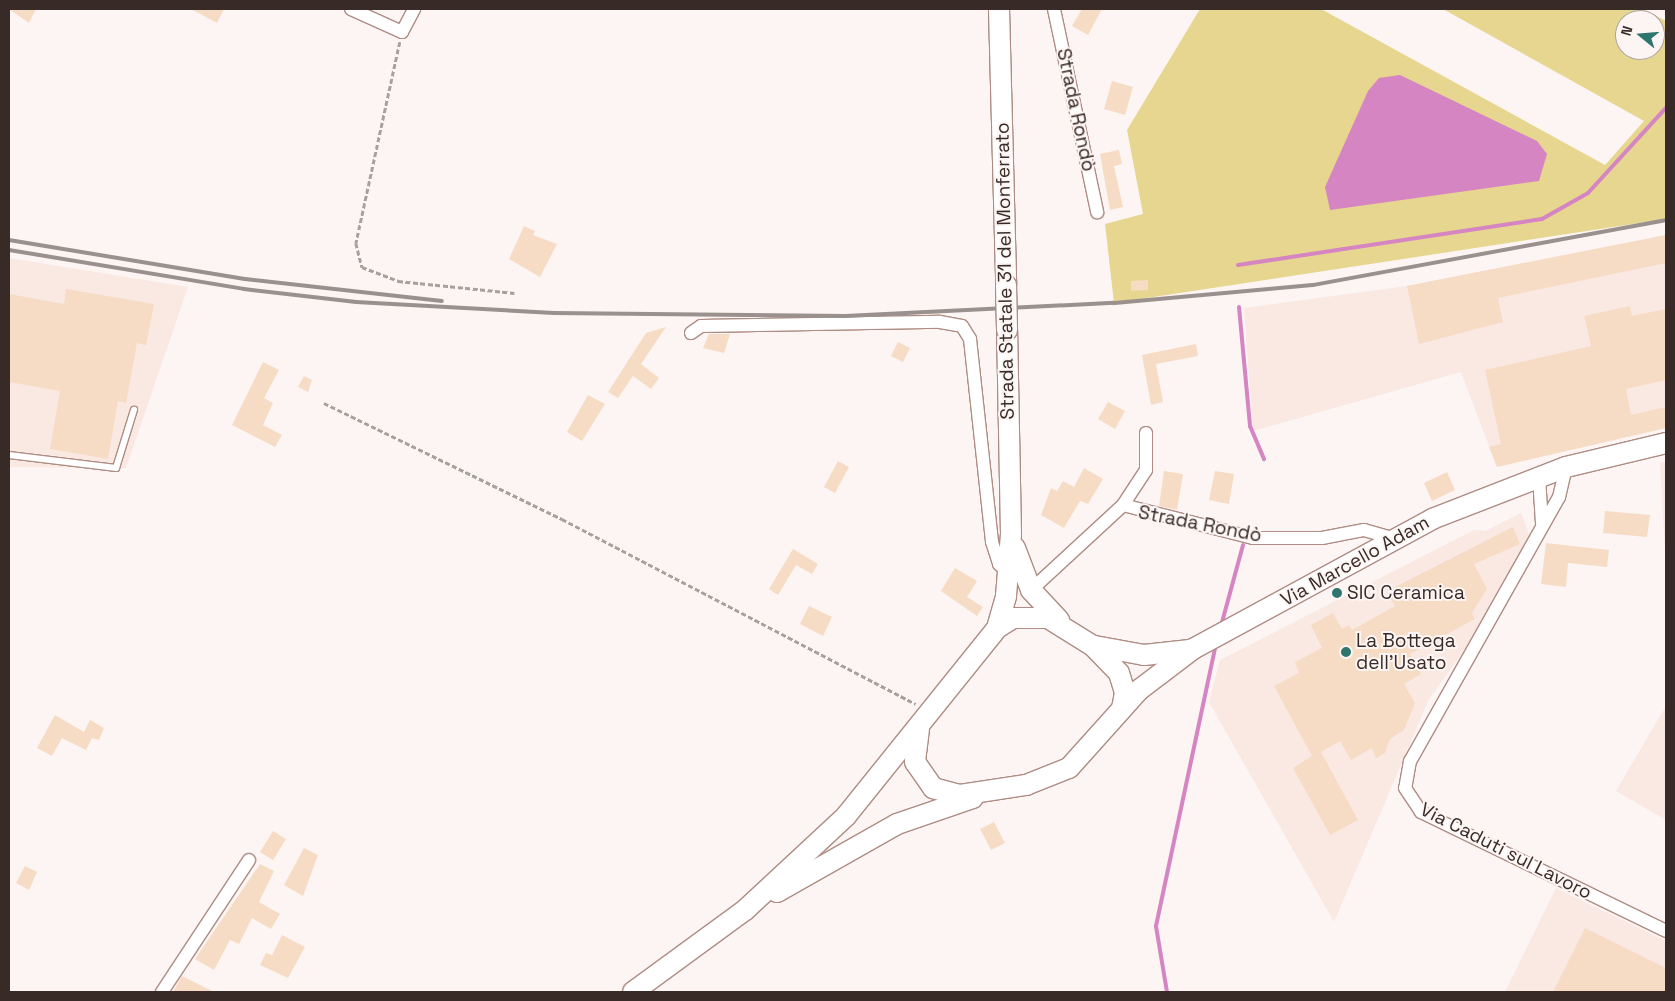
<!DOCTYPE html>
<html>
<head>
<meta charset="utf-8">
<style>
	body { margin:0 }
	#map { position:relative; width:1675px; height:1001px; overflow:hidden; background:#fcf5f3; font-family:"Space Grotesk",sans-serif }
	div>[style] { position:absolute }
	.built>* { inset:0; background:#fae8e3 }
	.green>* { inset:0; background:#e7d68f }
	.water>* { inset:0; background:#d485c2 }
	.stream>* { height:4px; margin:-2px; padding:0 2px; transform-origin:2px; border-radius:2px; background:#d485c2 }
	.building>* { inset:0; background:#f6dcc4 }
	.path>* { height:2.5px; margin-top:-1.25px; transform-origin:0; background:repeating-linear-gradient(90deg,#a9a09d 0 5px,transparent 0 7.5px) }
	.roads { filter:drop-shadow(1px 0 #ae8c83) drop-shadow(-1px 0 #ae8c83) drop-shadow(0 1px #ae8c83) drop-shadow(0 -1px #ae8c83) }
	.service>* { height:6px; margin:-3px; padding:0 3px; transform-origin:3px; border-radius:3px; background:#fff }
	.minor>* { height:12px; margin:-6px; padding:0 6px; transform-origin:6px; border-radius:6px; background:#fff }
	.primary>* { height:20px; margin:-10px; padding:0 10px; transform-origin:10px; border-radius:10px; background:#fff }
	.rail>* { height:4px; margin:-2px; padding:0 2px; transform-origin:2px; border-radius:2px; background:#9a908d }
	.bridges { filter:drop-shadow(1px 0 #ae8c83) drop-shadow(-1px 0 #ae8c83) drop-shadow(0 1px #ae8c83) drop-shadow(0 -1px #ae8c83) }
	.primary-bridge>* { height:20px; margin:-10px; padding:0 10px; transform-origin:10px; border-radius:10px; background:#fff }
	.dots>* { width:14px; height:14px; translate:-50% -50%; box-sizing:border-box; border:2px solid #fcf5f3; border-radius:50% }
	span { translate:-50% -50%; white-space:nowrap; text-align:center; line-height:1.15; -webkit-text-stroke:4px #fcf5f3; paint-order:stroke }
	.street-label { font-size:19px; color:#382b27 }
	.poi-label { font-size:19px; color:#382b27 }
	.left { translate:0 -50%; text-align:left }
	.frame { position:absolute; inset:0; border:10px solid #382b27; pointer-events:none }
	.north { position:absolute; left:1615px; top:10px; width:50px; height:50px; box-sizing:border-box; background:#fcf5f3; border:1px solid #aea4a1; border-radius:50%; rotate:287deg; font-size:14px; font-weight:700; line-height:20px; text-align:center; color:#382b27 }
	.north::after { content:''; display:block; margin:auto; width:18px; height:22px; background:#2d756d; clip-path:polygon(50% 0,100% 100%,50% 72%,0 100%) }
</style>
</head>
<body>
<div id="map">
	<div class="built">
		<div style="clip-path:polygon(1666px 235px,1666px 428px,1497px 467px,1461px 372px,1253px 431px,1244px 308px,1407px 286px)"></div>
		<div style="clip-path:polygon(9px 258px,188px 287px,126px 468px,9px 467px)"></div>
		<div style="clip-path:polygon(1666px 462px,1666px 570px,1660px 463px)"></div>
		<div style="clip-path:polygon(1521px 513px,1531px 539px,1513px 583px,1429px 699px,1334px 922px,1209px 702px,1220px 660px,1474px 530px,1485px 531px)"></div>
		<div style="clip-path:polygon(1666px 706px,1666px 820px,1616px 791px)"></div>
		<div style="clip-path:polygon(1556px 888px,1666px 941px,1666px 992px,1505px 992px)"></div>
	</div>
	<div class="green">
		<div style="clip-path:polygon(evenodd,1200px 9px,1321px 9px,1605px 165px,1644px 121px,1443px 9px,1643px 9px,1666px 21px,1666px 219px,1114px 303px,1105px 224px,1143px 214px,1127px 130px,1200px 9px,1625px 20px,1655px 20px,1655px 50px,1625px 50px,1625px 20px)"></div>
	</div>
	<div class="water">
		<div style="clip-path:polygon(1400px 75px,1537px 141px,1547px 154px,1539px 181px,1330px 210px,1325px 187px,1368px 91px,1379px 78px)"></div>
	</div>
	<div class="stream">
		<div style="left:1238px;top:265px;width:307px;rotate:-8.6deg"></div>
		<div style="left:1542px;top:219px;width:53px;rotate:-29.5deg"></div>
		<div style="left:1588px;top:193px;width:115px;rotate:-47.5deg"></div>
		<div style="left:1239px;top:307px;width:120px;rotate:84.7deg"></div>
		<div style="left:1250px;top:426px;width:36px;rotate:67deg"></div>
		<div style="left:1221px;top:626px;width:84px;rotate:-74.8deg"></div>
		<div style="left:1167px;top:992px;width:67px;rotate:-99.5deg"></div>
		<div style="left:1156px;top:926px;width:288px;rotate:-78deg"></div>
	</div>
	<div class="building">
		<div style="clip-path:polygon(9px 9px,36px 9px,29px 23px)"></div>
		<div style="clip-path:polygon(191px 9px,224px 9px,217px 23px)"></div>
		<div style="clip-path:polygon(1082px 9px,1102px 9px,1088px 35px,1072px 26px)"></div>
		<div style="clip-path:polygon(1112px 81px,1133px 87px,1125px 115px,1104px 109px)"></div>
		<div style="clip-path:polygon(1119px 150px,1122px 164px,1114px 166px,1123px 207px,1110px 210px,1100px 154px)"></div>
		<div style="clip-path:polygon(524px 226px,535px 231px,533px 235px,557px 244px,540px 277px,509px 259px)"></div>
		<div style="clip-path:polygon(1666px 235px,1666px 263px,1498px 298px,1503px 322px,1419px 344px,1407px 286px)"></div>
		<div style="clip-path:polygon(1148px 280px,1148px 290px,1131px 291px,1131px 281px)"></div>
		<div style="clip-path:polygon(66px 289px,154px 304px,146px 345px,137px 343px,126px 403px,118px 401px,108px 459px,50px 449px,60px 391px,9px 382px,9px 294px,64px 304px)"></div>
		<div style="clip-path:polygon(1630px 306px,1632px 316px,1666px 309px,1666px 380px,1626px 389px,1631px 415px,1666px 407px,1666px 428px,1497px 467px,1489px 447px,1501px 444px,1485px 370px,1591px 346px,1584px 316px)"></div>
		<div style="clip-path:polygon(666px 327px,641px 364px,659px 378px,651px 389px,633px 376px,618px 398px,608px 392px,646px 333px)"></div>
		<div style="clip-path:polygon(709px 334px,730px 334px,724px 353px,703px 348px)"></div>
		<div style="clip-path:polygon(898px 342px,910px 348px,903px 362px,891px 356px)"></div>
		<div style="clip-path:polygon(1196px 344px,1198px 356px,1156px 364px,1163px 402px,1151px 405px,1142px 355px)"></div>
		<div style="clip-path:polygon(263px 362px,279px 370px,264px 398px,273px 403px,263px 425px,282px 435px,275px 447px,232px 425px)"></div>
		<div style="clip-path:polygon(304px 376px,312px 380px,308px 392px,298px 387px)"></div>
		<div style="clip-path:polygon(588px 395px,605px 404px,582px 441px,567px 432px)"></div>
		<div style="clip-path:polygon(1108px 402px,1125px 411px,1115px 429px,1098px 419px)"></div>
		<div style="clip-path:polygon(838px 461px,849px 467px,835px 493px,824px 487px)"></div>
		<div style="clip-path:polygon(1084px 468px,1103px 479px,1088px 504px,1080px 501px,1064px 528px,1041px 515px,1051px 488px,1057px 491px,1063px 481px,1074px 487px)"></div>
		<div style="clip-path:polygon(1164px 471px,1183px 474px,1177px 510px,1159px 506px)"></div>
		<div style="clip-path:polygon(1215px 471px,1234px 474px,1229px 504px,1209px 500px)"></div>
		<div style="clip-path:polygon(1447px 472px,1455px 490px,1432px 501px,1424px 483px)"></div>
		<div style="clip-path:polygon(1605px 511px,1650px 515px,1647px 537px,1603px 533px)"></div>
		<div style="clip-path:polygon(1513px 527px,1520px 544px,1474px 564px,1487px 589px,1472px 613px,1475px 619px,1410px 654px,1421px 674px,1404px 684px,1415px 703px,1404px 730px,1390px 739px,1385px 753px,1376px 758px,1372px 748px,1351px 760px,1340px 741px,1321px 752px,1358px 820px,1330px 835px,1293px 768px,1312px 756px,1274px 686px,1299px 673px,1295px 662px,1322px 648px,1311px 625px,1333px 613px,1342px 629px,1349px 625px,1352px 630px,1395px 606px,1387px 591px)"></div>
		<div style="clip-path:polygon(1546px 543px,1609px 550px,1607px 567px,1568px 563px,1566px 587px,1541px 584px)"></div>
		<div style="clip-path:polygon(793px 549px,818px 564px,812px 574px,796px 565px,778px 595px,769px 589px)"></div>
		<div style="clip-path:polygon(955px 568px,977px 581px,967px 597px,983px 607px,977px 616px,941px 591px)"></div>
		<div style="clip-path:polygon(809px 606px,832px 617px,823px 636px,800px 624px)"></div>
		<div style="clip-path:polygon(55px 715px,84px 732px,90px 720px,104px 728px,99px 740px,92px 738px,86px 750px,62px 738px,52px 756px,37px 748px)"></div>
		<div style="clip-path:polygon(994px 822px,1005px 843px,991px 850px,980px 829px)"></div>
		<div style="clip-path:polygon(273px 831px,286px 839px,273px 860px,260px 852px)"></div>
		<div style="clip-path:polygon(304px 848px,318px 855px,303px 896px,284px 885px)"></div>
		<div style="clip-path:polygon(260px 864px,274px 871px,259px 902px,280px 914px,271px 929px,252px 918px,239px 944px,230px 940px,214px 970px,195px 959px)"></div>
		<div style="clip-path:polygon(25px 866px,37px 872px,29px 890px,16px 883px)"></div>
		<div style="clip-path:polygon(1585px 928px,1666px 968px,1666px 992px,1553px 992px)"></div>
		<div style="clip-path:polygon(282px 935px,305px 947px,288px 978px,260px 965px,266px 953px,272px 955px)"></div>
		<div style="clip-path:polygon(182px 976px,214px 992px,173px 992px)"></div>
	</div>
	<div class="path">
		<div style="left:400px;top:42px;width:206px;rotate:102.3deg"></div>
		<div style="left:356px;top:243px;width:25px;rotate:76deg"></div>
		<div style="left:362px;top:267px;width:39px;rotate:21deg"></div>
		<div style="left:398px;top:281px;width:117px;rotate:5.9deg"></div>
		<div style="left:324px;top:403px;width:265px;rotate:26deg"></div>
		<div style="left:562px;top:519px;width:399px;rotate:27.6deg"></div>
	</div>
	<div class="roads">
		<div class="service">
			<div style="left:9px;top:455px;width:108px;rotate:6.9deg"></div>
			<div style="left:116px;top:468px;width:61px;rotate:-72.8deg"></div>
		</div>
		<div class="minor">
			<div style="left:351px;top:9px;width:56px;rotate:24.3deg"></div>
			<div style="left:402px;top:32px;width:26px;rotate:-62deg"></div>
			<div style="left:1054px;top:9px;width:208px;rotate:78deg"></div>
			<div style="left:691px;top:333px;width:12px;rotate:-35deg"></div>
			<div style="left:701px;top:326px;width:239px;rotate:-1deg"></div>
			<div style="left:940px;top:322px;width:22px;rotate:10deg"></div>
			<div style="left:962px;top:326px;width:15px;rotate:58deg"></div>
			<div style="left:970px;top:339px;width:204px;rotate:83.8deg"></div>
			<div style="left:992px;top:542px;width:23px;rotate:72deg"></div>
			<div style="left:999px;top:564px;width:16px;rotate:43deg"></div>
			<div style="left:1566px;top:467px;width:31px;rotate:103deg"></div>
			<div style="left:1559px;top:497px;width:303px;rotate:119.4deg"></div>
			<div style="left:1410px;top:761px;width:27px;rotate:100deg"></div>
			<div style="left:1405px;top:788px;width:29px;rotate:56deg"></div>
			<div style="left:1421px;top:812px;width:272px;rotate:25.9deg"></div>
			<div style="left:1539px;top:477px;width:46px;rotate:86.3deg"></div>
			<div style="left:1123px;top:505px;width:42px;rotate:-56.7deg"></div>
			<div style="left:1146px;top:470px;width:37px;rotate:-90deg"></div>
			<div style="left:1031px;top:590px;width:125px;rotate:-42.7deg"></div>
			<div style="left:1123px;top:505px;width:134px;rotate:14.2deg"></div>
			<div style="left:1253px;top:538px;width:69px"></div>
			<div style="left:1322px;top:538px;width:43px;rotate:-10.8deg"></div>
			<div style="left:1364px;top:530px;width:32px;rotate:16deg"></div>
			<div style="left:162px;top:992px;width:158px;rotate:-56.6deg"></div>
		</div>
		<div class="primary">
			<div style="left:999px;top:9px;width:276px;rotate:88.5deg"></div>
			<div style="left:1015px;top:548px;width:45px;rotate:69.1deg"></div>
			<div style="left:1031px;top:590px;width:41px;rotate:47deg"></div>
			<div style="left:997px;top:628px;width:33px;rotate:-74deg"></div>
			<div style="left:1006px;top:596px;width:62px;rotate:-85.4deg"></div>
			<div style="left:1011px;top:534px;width:204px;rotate:-91.1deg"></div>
			<div style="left:1095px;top:646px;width:50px;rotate:10.4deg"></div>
			<div style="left:1144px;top:655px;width:46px;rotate:-6.2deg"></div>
			<div style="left:919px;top:729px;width:33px;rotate:97deg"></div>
			<div style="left:915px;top:762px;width:32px;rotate:55deg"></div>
			<div style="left:933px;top:788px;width:28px;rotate:15deg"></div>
			<div style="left:960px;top:795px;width:67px;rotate:-8.6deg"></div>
			<div style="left:1026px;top:785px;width:46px;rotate:-21.6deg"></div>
			<div style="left:1069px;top:768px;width:105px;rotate:-48.1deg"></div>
			<div style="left:1139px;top:690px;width:68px;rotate:-37.2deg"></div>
			<div style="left:1193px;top:649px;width:272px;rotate:-28.5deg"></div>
			<div style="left:1432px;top:519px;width:144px;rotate:-21.2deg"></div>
			<div style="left:1566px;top:467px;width:103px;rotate:-13.5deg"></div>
			<div style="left:777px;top:892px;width:138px;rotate:-29.5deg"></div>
			<div style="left:897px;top:824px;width:80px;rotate:-18.9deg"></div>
			<div style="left:633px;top:992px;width:139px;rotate:-36.2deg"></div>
			<div style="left:745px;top:910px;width:138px;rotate:-42.9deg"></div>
			<div style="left:846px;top:816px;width:241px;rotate:-51.2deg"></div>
			<div style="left:997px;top:628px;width:19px;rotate:-32deg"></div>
			<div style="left:1013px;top:618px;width:35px"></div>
			<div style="left:1048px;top:618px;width:53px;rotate:31.9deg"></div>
			<div style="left:1093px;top:646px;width:37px;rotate:46deg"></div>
			<div style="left:1119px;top:673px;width:21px;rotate:73deg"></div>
			<div style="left:1125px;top:693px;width:15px;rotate:101deg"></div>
		</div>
	</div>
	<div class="rail">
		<div style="left:9px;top:240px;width:239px;rotate:9.4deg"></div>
		<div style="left:245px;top:279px;width:198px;rotate:6.4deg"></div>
		<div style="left:9px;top:250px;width:238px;rotate:9.4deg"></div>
		<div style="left:244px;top:289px;width:113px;rotate:6.6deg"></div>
		<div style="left:356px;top:302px;width:198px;rotate:3.2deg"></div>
		<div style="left:554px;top:313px;width:291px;rotate:0.6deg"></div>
		<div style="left:845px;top:316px;width:269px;rotate:-2.8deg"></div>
		<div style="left:1114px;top:303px;width:200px;rotate:-5.2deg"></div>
		<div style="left:1313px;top:285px;width:359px;rotate:-10.4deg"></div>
	</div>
	<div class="bridges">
		<div class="primary-bridge">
			<div style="left:1006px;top:285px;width:45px;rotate:88.7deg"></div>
		</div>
	</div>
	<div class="dots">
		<div style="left:1337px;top:593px;background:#2d756d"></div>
		<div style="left:1346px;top:652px;background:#2d756d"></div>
	</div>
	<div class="street-label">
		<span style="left:1076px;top:110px;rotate:78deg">Strada Rondò</span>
		<span style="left:1005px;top:271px;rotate:-91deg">Strada Statale 31 del Monferrato</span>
		<span style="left:1200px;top:524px;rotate:11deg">Strada Rondò</span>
		<span style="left:1355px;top:561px;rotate:-29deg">Via Marcello Adam</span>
		<span style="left:1506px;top:851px;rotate:27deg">Via Caduti sul Lavoro</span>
	</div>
	<div class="poi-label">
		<span class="left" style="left:1347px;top:593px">SIC Ceramica</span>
		<span class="left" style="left:1356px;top:652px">La Bottega<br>dell'Usato</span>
	</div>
	<div class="frame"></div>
	<div class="north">N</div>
</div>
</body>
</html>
